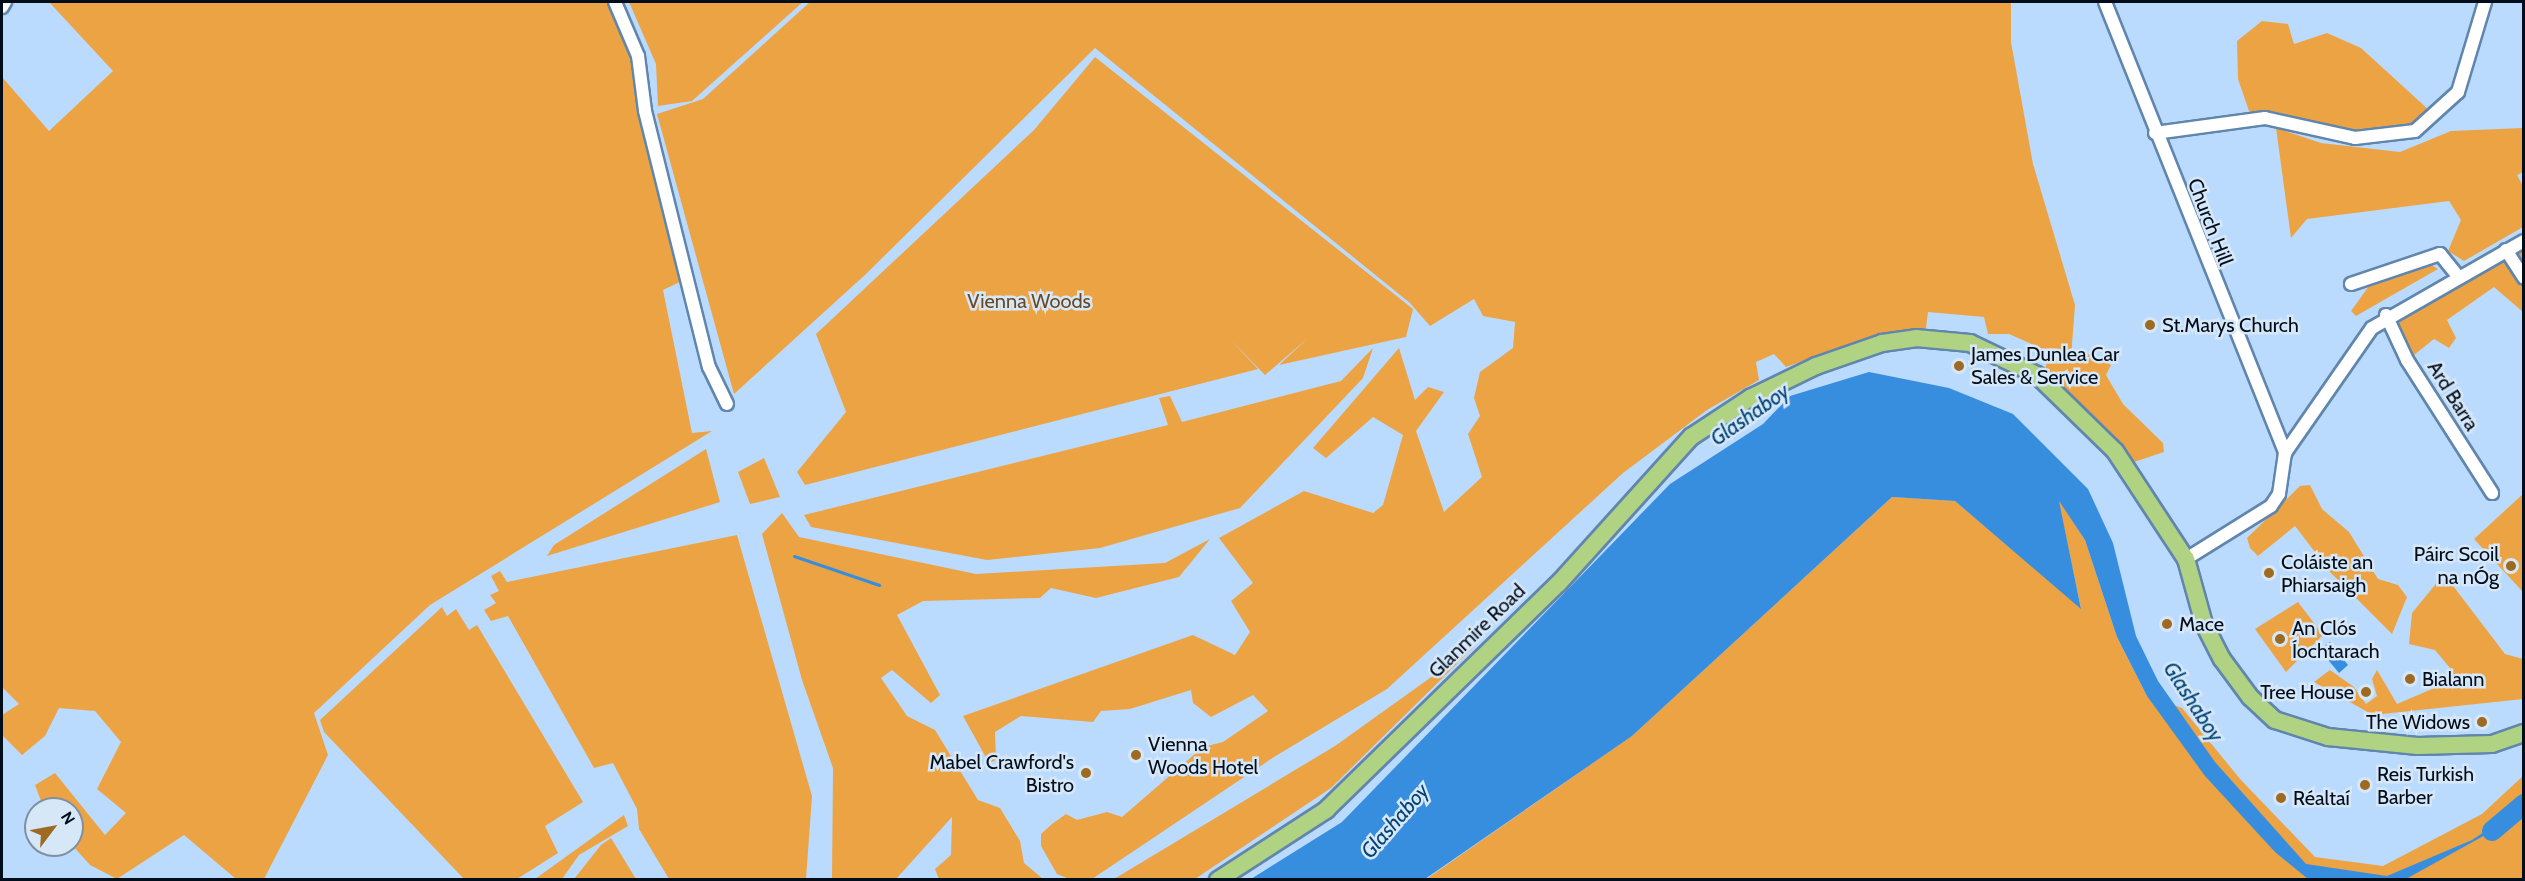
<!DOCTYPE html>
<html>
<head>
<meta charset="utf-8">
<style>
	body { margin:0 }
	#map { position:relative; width:2525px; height:881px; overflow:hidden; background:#bbdbfe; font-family:Cabin,sans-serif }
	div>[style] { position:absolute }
	.green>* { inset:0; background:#eca344 }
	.water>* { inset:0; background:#388ede }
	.stream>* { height:3px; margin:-1.5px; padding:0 1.5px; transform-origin:1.5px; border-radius:1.5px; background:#388ede }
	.river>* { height:20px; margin:-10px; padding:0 10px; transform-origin:10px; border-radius:10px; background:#388ede }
	.roads { filter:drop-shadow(2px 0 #6086ad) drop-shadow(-2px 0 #6086ad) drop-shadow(0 2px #6086ad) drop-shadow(0 -2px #6086ad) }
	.minor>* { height:12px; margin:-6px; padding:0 6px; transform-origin:6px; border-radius:6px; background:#fff }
	.major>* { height:16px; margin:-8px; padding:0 8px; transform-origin:8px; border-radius:8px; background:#b0d283 }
	.dots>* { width:16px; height:16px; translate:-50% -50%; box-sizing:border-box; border:3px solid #d6e7f8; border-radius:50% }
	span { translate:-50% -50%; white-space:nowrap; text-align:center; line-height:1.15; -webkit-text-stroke:5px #d6e7f8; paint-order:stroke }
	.street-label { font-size:20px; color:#020d1b }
	.park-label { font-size:20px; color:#694922 }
	.poi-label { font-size:20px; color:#020d1b }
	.left { translate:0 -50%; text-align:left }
	.right { translate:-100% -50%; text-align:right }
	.water-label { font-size:21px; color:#024376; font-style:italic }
	.frame { position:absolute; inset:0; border:3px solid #020d1b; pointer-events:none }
	.north { position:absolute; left:24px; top:797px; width:60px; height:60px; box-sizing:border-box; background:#d6e7f8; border:2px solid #8190a0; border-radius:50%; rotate:58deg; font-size:16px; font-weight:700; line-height:24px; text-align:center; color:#020d1b }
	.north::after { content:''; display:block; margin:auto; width:21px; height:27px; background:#9e6921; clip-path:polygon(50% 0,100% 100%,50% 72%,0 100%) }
</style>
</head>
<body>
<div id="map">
	<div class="green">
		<div style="clip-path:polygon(49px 2px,614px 2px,645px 81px,643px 112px,684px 280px,663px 290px,692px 433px,712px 431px,430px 605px,314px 713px,328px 755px,264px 879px,236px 879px,184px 835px,117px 879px,90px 865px,72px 845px,72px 809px,44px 809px,35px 785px,55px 773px,105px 835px,126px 813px,97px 789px,121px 742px,95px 711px,59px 708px,45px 736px,22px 755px,2px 735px,2px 715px,19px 704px,2px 687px,2px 77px,49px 131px,113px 71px)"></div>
		<div style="clip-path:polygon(629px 2px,803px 2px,692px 101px,658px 106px,656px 64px)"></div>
		<div style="clip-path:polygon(810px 2px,2011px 2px,2011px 42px,2033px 164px,2075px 305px,2071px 358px,2091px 354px,2111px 365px,2106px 375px,2123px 404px,2163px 443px,2164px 452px,2134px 462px,2045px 369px,2050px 352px,2009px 334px,1988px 334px,1984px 317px,1928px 312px,1926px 328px,1875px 335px,1786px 367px,1774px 354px,1756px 362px,1759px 380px,1707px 410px,1623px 473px,1387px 689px,1274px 757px,1092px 879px,1069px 879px,1057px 874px,1041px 846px,1041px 834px,1052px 824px,1066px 814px,1077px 820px,1107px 812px,1122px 817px,1203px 747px,1223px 742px,1268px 711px,1253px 695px,1211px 717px,1193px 703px,1191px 690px,1130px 709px,1101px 711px,1093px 722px,1021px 716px,995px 732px,996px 760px,989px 763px,963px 716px,1193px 635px,1235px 655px,1250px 632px,1231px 601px,1253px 583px,1219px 538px,1304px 491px,1373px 513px,1383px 505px,1403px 435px,1373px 417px,1326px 458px,1313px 448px,1399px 348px,1415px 400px,1428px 387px,1444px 392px,1416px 431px,1444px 512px,1482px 477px,1468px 434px,1480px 416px,1474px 398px,1480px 372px,1513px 348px,1515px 322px,1483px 316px,1474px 299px,1430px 326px,1410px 303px,1095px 48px,866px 274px,734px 394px,657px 114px,703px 99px)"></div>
		<div style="clip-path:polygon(2262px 21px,2288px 24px,2294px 44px,2327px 33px,2361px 48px,2430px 111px,2399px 131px,2370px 135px,2249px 111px,2238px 79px,2237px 41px)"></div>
		<div style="clip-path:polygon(1095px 57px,1413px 309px,1406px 337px,1279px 365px,1308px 338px,1265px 375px,1229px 338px,1258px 369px,805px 485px,797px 472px,846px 412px,816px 334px,1034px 130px)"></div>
		<div style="clip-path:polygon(2276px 128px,2321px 143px,2400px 152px,2451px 131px,2523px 128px,2523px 172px,2517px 175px,2523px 186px,2523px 227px,2464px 261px,2448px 251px,2461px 220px,2449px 201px,2307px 219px,2291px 238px)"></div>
		<div style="clip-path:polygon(2523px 246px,2523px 312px,2494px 287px,2447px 320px,2456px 338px,2449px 348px,2434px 339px,2404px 363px,2385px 329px,2398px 314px)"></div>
		<div style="clip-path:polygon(2427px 262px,2438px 269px,2356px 316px,2351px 311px,2369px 286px)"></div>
		<div style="clip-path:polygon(1373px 348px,1363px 378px,1240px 508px,1100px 548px,987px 560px,811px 527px,804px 515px,1168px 425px,1159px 398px,1170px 396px,1182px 422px,1341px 381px)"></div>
		<div style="clip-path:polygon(706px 449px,720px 502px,547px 556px,554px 545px)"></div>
		<div style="clip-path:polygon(764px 458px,780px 497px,750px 504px,738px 472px)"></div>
		<div style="clip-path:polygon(2310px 485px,2322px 509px,2349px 532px,2378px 579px,2398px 585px,2407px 597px,2392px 634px,2331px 573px,2295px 526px,2258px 556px,2250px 548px,2247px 538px,2300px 486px)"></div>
		<div style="clip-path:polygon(2523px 494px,2523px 592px,2474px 539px)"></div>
		<div style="clip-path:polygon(1892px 497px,1955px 501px,2081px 608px,2058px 499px,2085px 540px,2117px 637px,2147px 696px,2182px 708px,2241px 780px,2315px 857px,2383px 866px,2482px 814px,2523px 776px,2523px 879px,1425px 880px,1633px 735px)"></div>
		<div style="clip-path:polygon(782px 513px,799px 537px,976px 574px,1165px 563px,1210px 539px,1179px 577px,1096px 598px,1051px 588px,1040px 598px,923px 601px,897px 615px,940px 695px,931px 703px,892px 670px,881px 678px,907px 716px,935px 730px,978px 800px,1000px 808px,1020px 841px,1024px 863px,1043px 879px,939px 879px,935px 869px,951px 855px,952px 817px,896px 879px,832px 879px,833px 768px,802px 680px,762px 534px)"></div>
		<div style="clip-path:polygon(737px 535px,812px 796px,806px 879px,669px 879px,639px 829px,637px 809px,613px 763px,594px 768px,508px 616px,491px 621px,484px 610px,496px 603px,490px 595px,499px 591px,491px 576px,500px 571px,507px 582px)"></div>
		<div style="clip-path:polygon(2444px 574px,2505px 654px,2523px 659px,2523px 699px,2373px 715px,2314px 682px,2330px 670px,2354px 687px,2366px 704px,2377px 696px,2372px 679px,2377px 670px,2397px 704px,2439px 686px,2450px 668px,2435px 650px,2409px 644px,2412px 613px)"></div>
		<div style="clip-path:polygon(2298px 602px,2323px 635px,2286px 672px,2255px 629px)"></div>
		<div style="clip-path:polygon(442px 607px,447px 616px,456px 609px,469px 630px,477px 625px,583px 802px,545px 826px,558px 853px,517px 879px,464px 879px,324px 732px,320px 720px)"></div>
		<div style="clip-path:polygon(1476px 645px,1331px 788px,1195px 879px,1114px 879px,1335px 746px)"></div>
		<div style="clip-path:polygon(624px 815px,628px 826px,579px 855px,562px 879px,535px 879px)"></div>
		<div style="clip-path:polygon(611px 838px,636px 879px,574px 879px,601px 845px)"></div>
	</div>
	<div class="water">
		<div style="clip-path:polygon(1869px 372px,1949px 388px,2013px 414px,2088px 489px,2113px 543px,2136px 636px,2158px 681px,2215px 762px,2306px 864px,2387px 876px,2472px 840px,2523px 806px,2523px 814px,2406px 879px,2308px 879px,2275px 852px,2205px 776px,2147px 696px,2117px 637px,2085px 540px,2059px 501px,2081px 609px,1955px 501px,1892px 497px,1632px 736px,1425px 879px,1251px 879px,1342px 822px,1670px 484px,1763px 424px,1790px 396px)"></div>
		<div style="clip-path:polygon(2330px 642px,2348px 665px,2339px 673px,2320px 650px)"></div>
	</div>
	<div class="stream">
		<div style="left:794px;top:556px;width:90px;rotate:18.8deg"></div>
	</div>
	<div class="river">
		<div style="left:2492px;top:831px;width:42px;rotate:-40.2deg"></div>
	</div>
	<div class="roads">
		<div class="minor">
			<div style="left:615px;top:2px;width:59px;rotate:66.9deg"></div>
			<div style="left:638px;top:56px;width:55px;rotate:82.7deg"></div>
			<div style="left:645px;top:111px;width:264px;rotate:76deg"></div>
			<div style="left:709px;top:367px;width:41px;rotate:64.1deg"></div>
			<div style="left:2105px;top:2px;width:486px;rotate:68.2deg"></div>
			<div style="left:2px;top:7px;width:6px;rotate:-59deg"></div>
			<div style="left:2155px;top:133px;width:111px;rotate:-7.8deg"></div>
			<div style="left:2265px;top:118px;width:92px;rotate:12.5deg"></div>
			<div style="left:2355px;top:138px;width:60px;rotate:-6.7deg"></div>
			<div style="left:2415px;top:131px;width:58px;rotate:-42.2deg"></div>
			<div style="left:2458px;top:92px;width:94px;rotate:-73.3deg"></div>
			<div style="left:2506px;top:250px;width:33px;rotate:57deg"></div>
			<div style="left:2351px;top:284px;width:94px;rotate:-18.6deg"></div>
			<div style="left:2440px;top:254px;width:27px;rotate:51deg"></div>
			<div style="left:2386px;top:315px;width:50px;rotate:65deg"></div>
			<div style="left:2407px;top:360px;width:158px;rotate:57.4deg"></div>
			<div style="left:2186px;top:559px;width:100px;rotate:-31.9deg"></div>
			<div style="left:2271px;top:506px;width:14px;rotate:-56deg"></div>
			<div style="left:2279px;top:494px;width:41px;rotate:-81.7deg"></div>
			<div style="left:2285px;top:453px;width:152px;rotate:-55.2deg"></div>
			<div style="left:2372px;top:328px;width:175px;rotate:-29.8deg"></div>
		</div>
		<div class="major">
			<div style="left:1218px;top:880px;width:129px;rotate:-32.9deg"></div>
			<div style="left:1326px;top:810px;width:325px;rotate:-44.3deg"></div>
			<div style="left:1559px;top:583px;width:197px;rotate:-47.9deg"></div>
			<div style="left:1691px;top:437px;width:71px;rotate:-33.5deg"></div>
			<div style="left:1750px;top:398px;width:73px;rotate:-25.9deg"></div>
			<div style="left:1816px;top:366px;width:70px;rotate:-19.2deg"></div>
			<div style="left:1882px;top:343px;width:34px;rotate:-8deg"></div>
			<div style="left:1916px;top:338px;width:54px;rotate:5.3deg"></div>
			<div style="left:1970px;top:343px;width:74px;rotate:25.5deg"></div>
			<div style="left:2037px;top:375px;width:109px;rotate:44.3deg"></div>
			<div style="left:2115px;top:451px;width:129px;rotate:56.7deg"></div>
			<div style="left:2186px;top:559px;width:67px;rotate:74.5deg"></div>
			<div style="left:2204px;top:624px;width:39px;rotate:63deg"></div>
			<div style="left:2222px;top:659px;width:47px;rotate:53.6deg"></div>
			<div style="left:2250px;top:697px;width:34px;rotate:43deg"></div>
			<div style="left:2275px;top:720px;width:56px;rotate:17.8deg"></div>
			<div style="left:2328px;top:737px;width:90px;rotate:5.7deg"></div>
			<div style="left:2418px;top:746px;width:74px;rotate:-1.5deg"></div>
			<div style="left:2492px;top:744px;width:34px;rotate:-19deg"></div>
		</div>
	</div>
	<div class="dots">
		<div style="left:2150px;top:325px;background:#9e6921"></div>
		<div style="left:1959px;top:366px;background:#9e6921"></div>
		<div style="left:2511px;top:566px;background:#9e6921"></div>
		<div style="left:2269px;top:573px;background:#9e6921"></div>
		<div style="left:2167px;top:624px;background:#9e6921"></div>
		<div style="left:2280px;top:639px;background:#9e6921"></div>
		<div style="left:2410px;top:679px;background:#9e6921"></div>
		<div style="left:2366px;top:692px;background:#9e6921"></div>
		<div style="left:2482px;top:722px;background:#9e6921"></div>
		<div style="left:1136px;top:755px;background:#9e6921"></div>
		<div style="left:1086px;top:773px;background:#9e6921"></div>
		<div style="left:2365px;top:785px;background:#9e6921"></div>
		<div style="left:2281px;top:798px;background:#9e6921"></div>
	</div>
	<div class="street-label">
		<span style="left:2210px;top:222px;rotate:69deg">Church Hill</span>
		<span style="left:2453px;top:396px;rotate:58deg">Ard Barra</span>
		<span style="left:1477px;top:631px;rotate:-44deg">Glanmire Road</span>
	</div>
	<div class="park-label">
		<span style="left:1029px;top:301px">Vienna Woods</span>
	</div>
	<div class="poi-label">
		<span class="left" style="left:2162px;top:325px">St.Marys Church</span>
		<span class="left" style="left:1971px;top:366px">James Dunlea Car<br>Sales &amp; Service</span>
		<span class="right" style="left:2499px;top:566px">Páirc Scoil<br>na nÓg</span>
		<span class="left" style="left:2281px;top:574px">Coláiste an<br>Phiarsaigh</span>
		<span class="left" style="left:2179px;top:624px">Mace</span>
		<span class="left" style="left:2292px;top:640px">An Clós<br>Íochtarach</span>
		<span class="left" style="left:2422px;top:679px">Bialann</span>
		<span class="right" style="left:2354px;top:692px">Tree House</span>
		<span class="right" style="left:2470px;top:722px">The Widows</span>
		<span class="left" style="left:1148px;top:756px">Vienna<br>Woods Hotel</span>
		<span class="right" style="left:1074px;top:774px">Mabel Crawford's<br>Bistro</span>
		<span class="left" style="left:2377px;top:786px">Reis Turkish<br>Barber</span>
		<span class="left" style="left:2293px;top:798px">Réaltaí</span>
	</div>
	<div class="water-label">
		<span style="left:1750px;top:415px;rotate:-35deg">Glashaboy</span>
		<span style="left:2193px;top:702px;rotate:57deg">Glashaboy</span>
		<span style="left:1395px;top:821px;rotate:-49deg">Glashaboy</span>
	</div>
	<div class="frame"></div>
	<div class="north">N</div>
</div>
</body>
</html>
